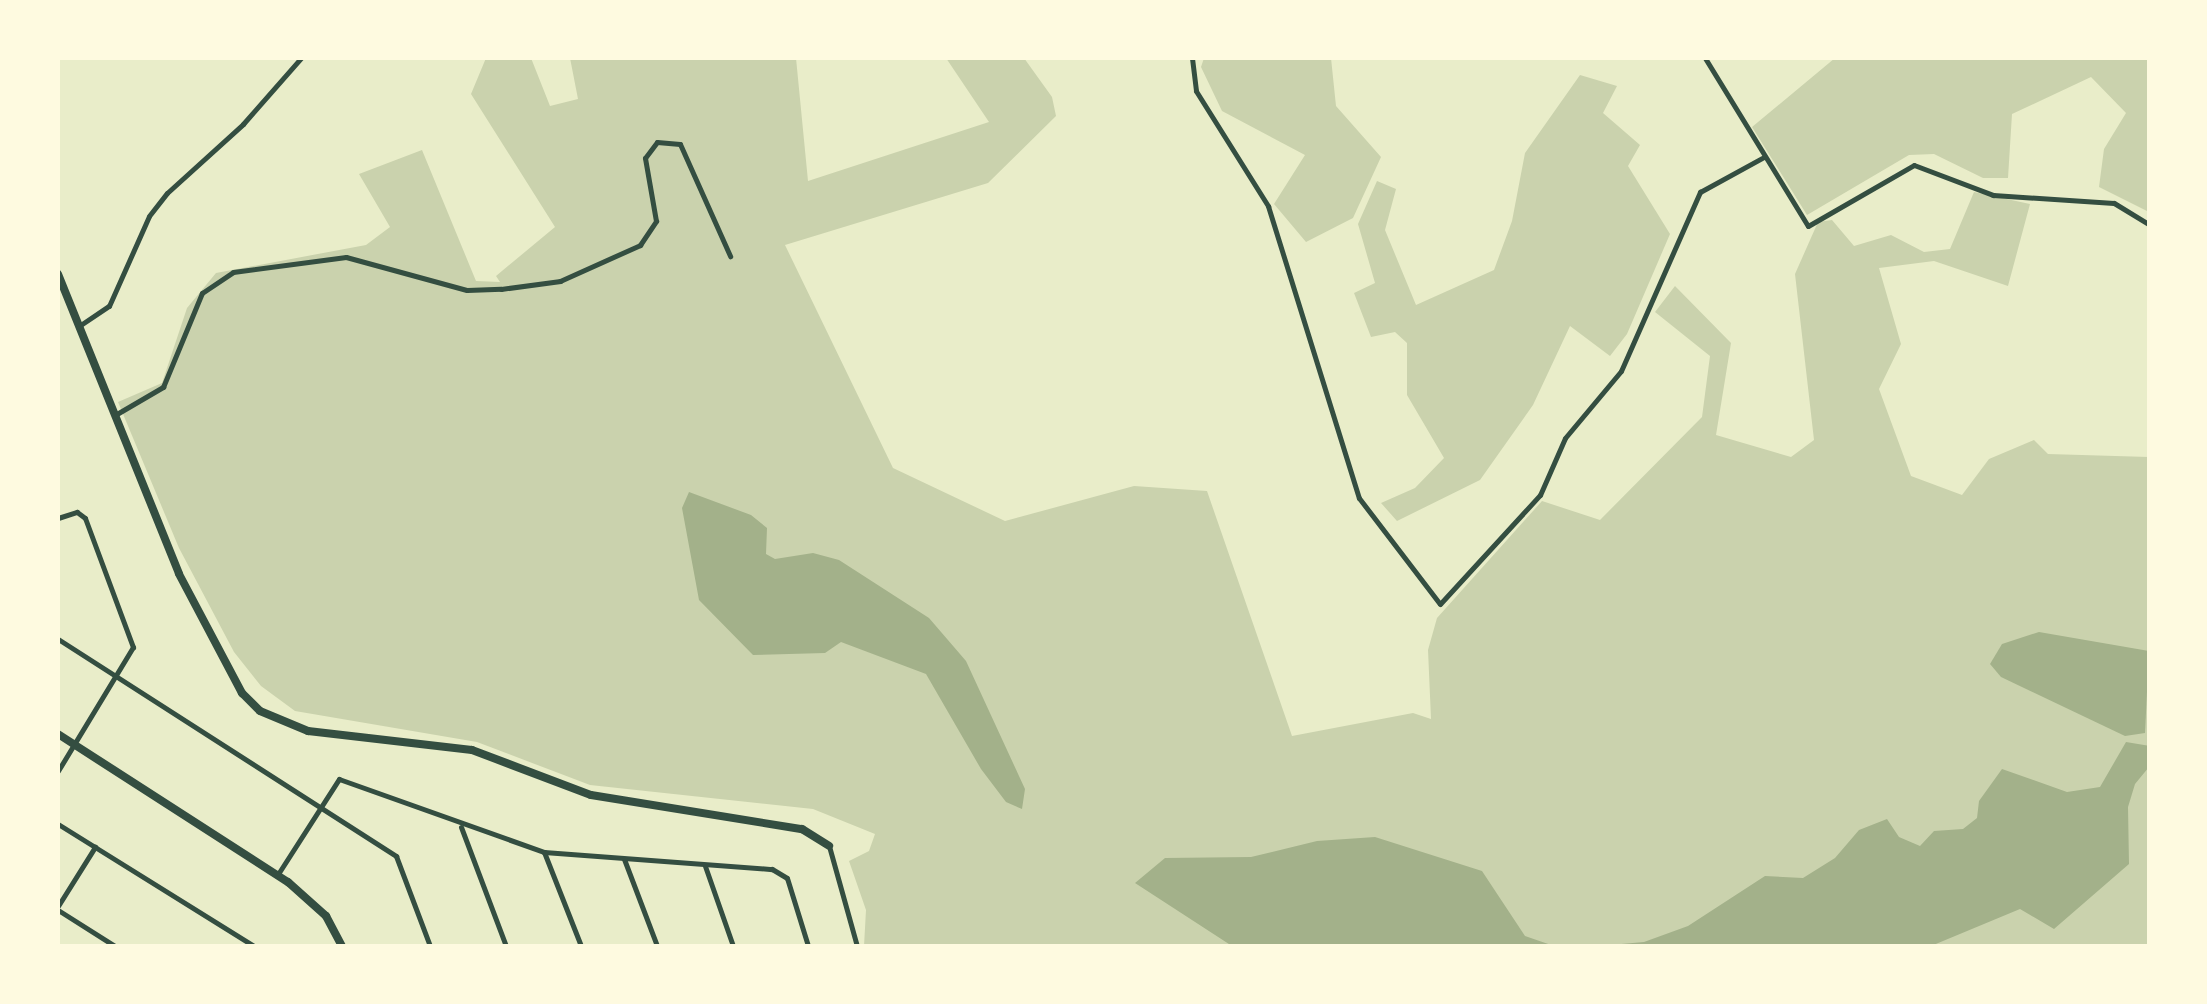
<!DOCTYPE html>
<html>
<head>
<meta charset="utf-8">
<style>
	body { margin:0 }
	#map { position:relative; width:2207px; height:1004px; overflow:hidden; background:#e9edc9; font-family:"IBM Plex Serif",serif }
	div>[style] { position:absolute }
	.green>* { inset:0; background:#cad2ad }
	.water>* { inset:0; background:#a3b18a }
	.minor>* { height:5px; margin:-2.5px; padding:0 2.5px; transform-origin:2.5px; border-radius:2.5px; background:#344e41 }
	.tertiary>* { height:8px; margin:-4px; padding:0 4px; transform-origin:4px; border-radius:4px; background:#344e41 }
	span { translate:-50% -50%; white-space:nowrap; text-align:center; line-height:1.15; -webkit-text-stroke:10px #fefae0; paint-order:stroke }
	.frame { position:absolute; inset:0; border:60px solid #fefae0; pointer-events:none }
</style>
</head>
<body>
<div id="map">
	<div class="green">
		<div style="clip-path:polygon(486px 58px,531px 58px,550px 106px,578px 99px,570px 58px,796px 58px,808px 181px,989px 122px,946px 58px,1024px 58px,1052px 97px,1056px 116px,988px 183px,785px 245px,893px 468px,1005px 521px,1134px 486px,1207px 491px,1292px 736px,1413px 713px,1431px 719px,1428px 650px,1437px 618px,1542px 501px,1600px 520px,1702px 417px,1710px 356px,1655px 312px,1675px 286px,1731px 343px,1716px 435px,1791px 457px,1814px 440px,1795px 274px,1818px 222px,1832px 220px,1854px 246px,1891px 235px,1924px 252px,1950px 249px,1974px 192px,2030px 204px,2008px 286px,1934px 261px,1879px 268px,1901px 344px,1879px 389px,1911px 476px,1962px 495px,1989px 459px,2034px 440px,2048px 454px,2149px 457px,2149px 946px,864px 946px,866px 910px,849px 861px,869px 851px,875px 834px,813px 809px,590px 785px,477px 742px,295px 711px,261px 686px,234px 652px,179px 548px,118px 402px,162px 383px,187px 308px,216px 273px,366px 245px,390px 227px,359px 174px,422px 150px,476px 281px,500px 282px,496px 276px,555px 227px,471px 94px)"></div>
		<div style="clip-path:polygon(1204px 58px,1331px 58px,1336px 106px,1381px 157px,1353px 218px,1306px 242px,1274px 204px,1305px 155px,1222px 111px,1201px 67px)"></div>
		<div style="clip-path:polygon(1835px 58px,2149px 58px,2149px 212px,2099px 187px,2104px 149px,2126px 113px,2091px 77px,2012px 114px,2008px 178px,1983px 178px,1934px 154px,1909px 155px,1807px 215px,1752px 127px)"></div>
		<div style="clip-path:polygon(1580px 75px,1617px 86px,1603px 113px,1640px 145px,1628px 166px,1670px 234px,1627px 334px,1610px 356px,1570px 326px,1533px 405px,1480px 480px,1397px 521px,1381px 503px,1415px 488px,1444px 458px,1407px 395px,1407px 343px,1395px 332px,1371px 337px,1354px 293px,1375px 283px,1358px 224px,1377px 181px,1396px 189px,1385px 230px,1416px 305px,1494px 270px,1512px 221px,1525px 153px)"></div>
	</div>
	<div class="water">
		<div style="clip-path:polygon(689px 492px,751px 515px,767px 528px,766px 554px,775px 559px,813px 553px,839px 560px,929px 618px,966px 661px,1025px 789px,1022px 809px,1006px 802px,981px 769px,926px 674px,841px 642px,825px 653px,753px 655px,699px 600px,682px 508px)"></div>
		<div style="clip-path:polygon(2039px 632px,2149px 651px,2145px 733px,2125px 736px,2001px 677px,1990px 664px,2002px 644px)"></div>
		<div style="clip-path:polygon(2126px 742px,2150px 746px,2149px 767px,2135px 784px,2128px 807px,2129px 864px,2054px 929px,2020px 909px,1931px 946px,1599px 946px,1644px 942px,1688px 926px,1765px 876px,1803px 878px,1835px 858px,1859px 830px,1887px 819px,1899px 837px,1920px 846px,1934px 831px,1963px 829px,1977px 818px,1979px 801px,2002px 769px,2067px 792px,2100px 787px)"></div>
		<div style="clip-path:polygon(1375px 837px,1482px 871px,1525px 936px,1554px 946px,1232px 946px,1135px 883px,1165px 858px,1251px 857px,1317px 841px)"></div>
	</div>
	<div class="minor">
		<div style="left:1192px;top:58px;width:33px;rotate:83deg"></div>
		<div style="left:1196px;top:91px;width:136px;rotate:57.9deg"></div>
		<div style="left:1268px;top:206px;width:306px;rotate:72.7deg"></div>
		<div style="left:1359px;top:498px;width:133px;rotate:52.6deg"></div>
		<div style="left:1440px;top:604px;width:148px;rotate:-47.5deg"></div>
		<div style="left:1540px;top:495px;width:62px;rotate:-66.3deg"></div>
		<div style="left:1565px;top:438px;width:87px;rotate:-50.1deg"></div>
		<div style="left:1621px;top:371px;width:196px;rotate:-66.2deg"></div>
		<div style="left:1700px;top:192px;width:71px;rotate:-28.7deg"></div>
		<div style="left:1705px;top:58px;width:197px;rotate:58.5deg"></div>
		<div style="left:1808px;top:226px;width:122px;rotate:-29.9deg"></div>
		<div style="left:1914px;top:165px;width:85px;rotate:20.8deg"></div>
		<div style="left:1993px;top:195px;width:121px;rotate:3.8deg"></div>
		<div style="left:2114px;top:203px;width:42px;rotate:31.4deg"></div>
		<div style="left:79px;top:326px;width:36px;rotate:-34deg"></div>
		<div style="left:109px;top:306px;width:98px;rotate:-66deg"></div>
		<div style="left:149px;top:216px;width:29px;rotate:-52deg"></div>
		<div style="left:167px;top:193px;width:103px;rotate:-42.2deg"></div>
		<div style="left:243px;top:124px;width:88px;rotate:-48.7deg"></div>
		<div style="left:115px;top:415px;width:56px;rotate:-30.3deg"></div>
		<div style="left:163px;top:387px;width:102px;rotate:-67.5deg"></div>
		<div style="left:202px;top:293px;width:37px;rotate:-34deg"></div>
		<div style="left:233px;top:272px;width:114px;rotate:-7.6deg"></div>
		<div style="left:346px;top:257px;width:125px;rotate:15.3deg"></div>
		<div style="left:467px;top:290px;width:34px;rotate:-2deg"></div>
		<div style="left:501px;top:289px;width:60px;rotate:-7.7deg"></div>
		<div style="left:560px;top:281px;width:88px;rotate:-24.2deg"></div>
		<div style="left:640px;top:245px;width:29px;rotate:-56deg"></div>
		<div style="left:656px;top:221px;width:64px;rotate:-99.9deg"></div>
		<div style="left:645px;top:158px;width:20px;rotate:-53deg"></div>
		<div style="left:657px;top:142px;width:23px;rotate:5deg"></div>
		<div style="left:680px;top:144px;width:123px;rotate:65.9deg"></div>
		<div style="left:58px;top:518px;width:20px;rotate:-18deg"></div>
		<div style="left:77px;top:512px;width:10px;rotate:37deg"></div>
		<div style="left:85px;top:518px;width:138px;rotate:69.6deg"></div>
		<div style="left:133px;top:647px;width:145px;rotate:121.2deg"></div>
		<div style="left:58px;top:639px;width:402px;rotate:32.7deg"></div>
		<div style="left:396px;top:856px;width:96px;rotate:69.3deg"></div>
		<div style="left:58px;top:824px;width:231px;rotate:31.9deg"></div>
		<div style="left:461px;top:827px;width:127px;rotate:69.3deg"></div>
		<div style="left:829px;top:846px;width:104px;rotate:74.4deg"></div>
		<div style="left:544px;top:852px;width:101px;rotate:68.5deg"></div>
		<div style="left:624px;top:859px;width:93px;rotate:69.2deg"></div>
		<div style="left:705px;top:866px;width:85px;rotate:70.7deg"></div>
		<div style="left:278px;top:874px;width:113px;rotate:-57.3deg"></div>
		<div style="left:339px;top:779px;width:218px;rotate:19.6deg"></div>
		<div style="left:544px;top:852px;width:229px;rotate:4.3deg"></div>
		<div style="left:772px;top:869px;width:17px;rotate:31deg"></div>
		<div style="left:787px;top:878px;width:71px;rotate:72.8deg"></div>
		<div style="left:58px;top:906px;width:70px;rotate:-57.9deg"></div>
		<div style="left:58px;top:910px;width:67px;rotate:32.3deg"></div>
	</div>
	<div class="tertiary">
		<div style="left:58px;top:274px;width:323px;rotate:68deg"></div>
		<div style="left:179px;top:574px;width:135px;rotate:62.1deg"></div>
		<div style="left:242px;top:693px;width:25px;rotate:45deg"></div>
		<div style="left:260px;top:711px;width:52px;rotate:22.6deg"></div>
		<div style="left:308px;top:731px;width:165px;rotate:6.6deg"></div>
		<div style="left:472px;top:750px;width:127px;rotate:20.7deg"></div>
		<div style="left:591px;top:795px;width:214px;rotate:9.2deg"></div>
		<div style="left:802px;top:829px;width:32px;rotate:32deg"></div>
		<div style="left:58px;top:734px;width:274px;rotate:32.8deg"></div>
		<div style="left:288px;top:882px;width:51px;rotate:41.8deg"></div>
		<div style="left:326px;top:916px;width:34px;rotate:62deg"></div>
	</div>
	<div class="frame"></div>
</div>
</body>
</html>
